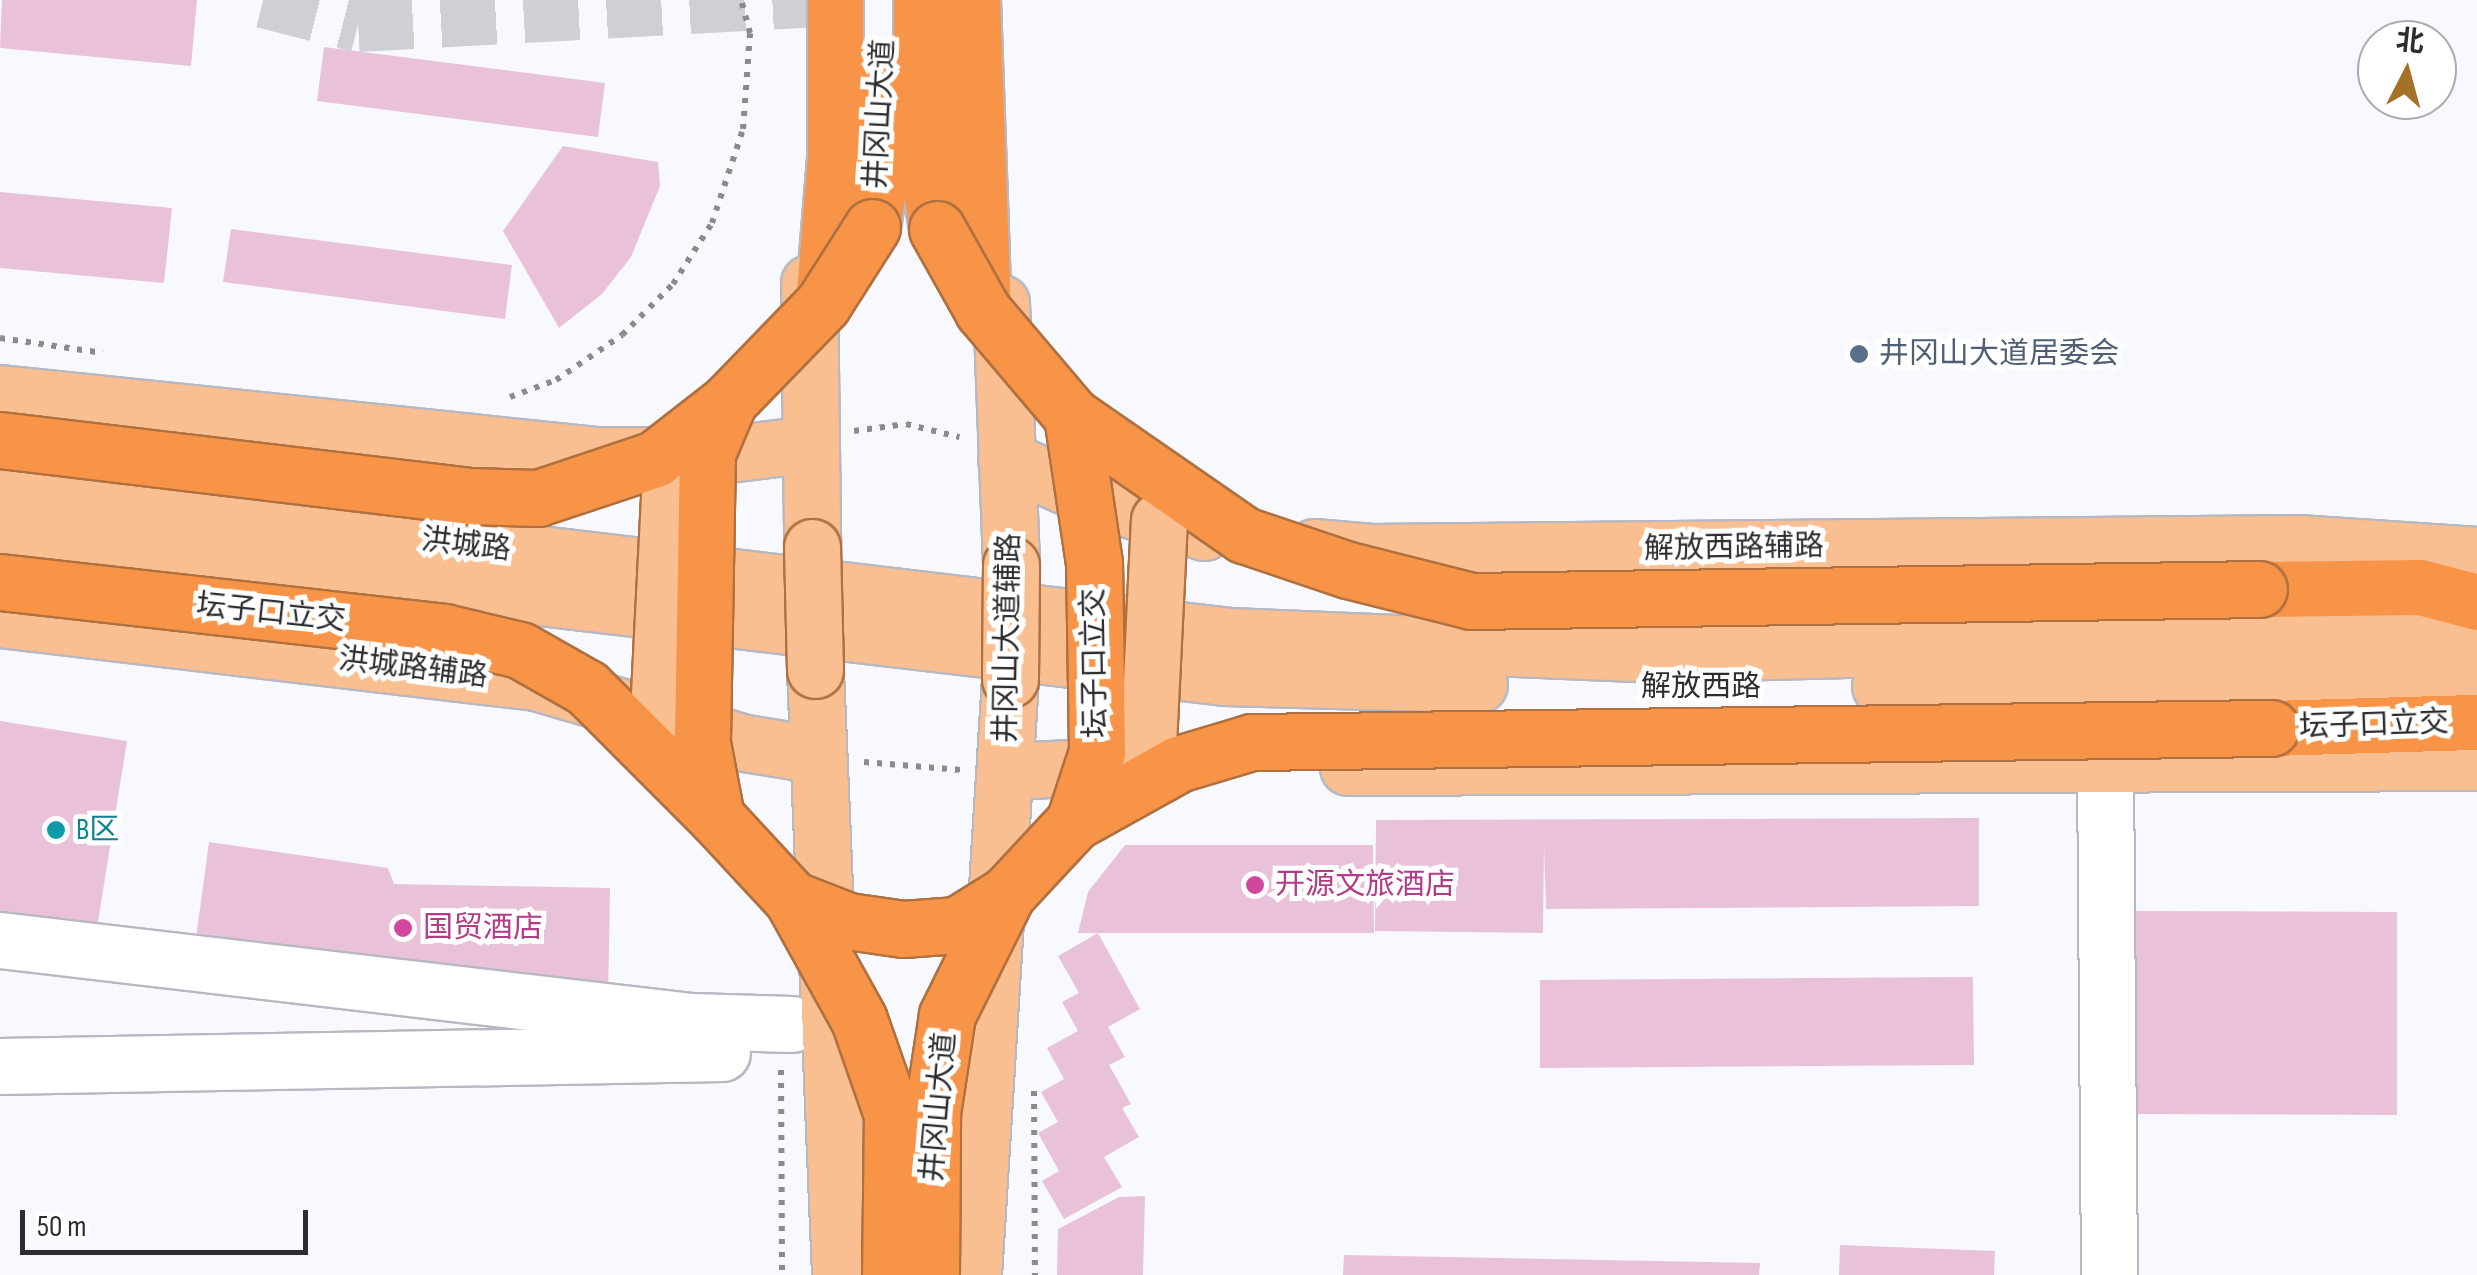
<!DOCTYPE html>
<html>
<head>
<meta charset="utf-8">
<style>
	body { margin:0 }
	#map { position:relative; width:2477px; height:1275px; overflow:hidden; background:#f8f9ff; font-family:"Sofia Sans Condensed","Noto Sans SC",sans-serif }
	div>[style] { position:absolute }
	.building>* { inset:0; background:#e9c2d9 }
	.minor-tunnel>* { height:55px; margin-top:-27.5px; transform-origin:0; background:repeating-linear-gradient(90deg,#cfd0d6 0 55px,transparent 0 83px) }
	.path>* { height:6px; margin-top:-3px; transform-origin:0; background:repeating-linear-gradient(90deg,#8a8b90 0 5px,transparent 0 13px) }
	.roads { filter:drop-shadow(2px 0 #b8b8c2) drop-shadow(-2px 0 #b8b8c2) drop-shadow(0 2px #b8b8c2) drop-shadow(0 -2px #b8b8c2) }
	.minor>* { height:55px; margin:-27.5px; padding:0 27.5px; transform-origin:27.5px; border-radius:27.5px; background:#fff }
	.major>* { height:55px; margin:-27.5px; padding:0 27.5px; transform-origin:27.5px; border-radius:27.5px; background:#fabf91 }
	.highway>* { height:55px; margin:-27.5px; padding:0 27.5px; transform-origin:27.5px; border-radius:27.5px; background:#f79447 }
	.bridges { filter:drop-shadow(2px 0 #b0703f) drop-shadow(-2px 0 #b0703f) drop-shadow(0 2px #b0703f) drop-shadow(0 -2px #b0703f) }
	.major-bridge>* { height:55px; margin:-27.5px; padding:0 27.5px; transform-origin:27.5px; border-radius:27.5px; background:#fabf91 }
	.highway-bridge>* { height:55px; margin:-27.5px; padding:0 27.5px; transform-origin:27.5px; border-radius:27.5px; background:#f79447 }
	.dots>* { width:28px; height:28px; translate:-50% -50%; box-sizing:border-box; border:5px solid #fff; border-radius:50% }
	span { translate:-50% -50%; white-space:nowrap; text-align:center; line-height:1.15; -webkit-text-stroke:10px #fff; paint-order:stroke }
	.street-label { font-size:30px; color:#2d2d31 }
	.service-label { font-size:30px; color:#4e5e75 }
	.left { translate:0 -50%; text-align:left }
	.culture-label { font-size:30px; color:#0d838f }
	.hotel-label { font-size:30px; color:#b23c85 }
	.north { position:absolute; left:2357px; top:20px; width:100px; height:100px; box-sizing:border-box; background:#fff; border:2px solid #ababad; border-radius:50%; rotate:6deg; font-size:28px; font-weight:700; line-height:40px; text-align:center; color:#2d2d31 }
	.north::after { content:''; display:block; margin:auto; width:35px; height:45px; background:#a37227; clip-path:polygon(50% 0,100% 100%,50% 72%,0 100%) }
	.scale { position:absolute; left:20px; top:1210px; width:288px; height:45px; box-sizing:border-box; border:5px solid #2d2d31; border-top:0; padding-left:12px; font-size:30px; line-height:35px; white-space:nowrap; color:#2d2d31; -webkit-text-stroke:8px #fff; paint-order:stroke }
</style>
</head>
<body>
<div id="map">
	<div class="building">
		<div style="clip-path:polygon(2px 0,197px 0,191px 66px,0 48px)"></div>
		<div style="clip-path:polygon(324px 47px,605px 83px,598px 137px,317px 101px)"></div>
		<div style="clip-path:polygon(563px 146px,658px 162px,660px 186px,631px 257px,602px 294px,559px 328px,503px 231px)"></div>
		<div style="clip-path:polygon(0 192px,172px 208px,164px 283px,0 268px)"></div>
		<div style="clip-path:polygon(231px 229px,512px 265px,505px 319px,223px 282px)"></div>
		<div style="clip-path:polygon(0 721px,127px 741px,96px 934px,0 919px)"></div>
		<div style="clip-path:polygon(1979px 818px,1979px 906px,1546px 909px,1544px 846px,1543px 933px,1375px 931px,1376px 820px)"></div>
		<div style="clip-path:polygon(209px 842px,388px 868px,394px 884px,610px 888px,608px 1002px,196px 938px)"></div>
		<div style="clip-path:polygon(1125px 845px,1373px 845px,1374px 933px,1078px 933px,1088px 892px)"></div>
		<div style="clip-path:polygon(2132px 911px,2397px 912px,2397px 1115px,2132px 1114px)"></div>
		<div style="clip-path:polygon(1098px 933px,1140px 1009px,1108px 1027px,1125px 1057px,1109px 1065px,1131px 1104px,1122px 1108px,1139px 1137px,1104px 1157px,1122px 1187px,1064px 1219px,1042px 1181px,1059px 1171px,1038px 1133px,1058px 1122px,1041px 1092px,1064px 1079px,1047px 1048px,1078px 1031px,1062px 1002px,1079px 993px,1058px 956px)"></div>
		<div style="clip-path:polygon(1973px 977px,1974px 1065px,1540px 1068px,1540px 980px)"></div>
		<div style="clip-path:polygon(1145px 1196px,1143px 1275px,1057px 1275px,1058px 1229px,1119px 1197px)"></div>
		<div style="clip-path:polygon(1840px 1245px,1995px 1251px,1994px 1275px,1839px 1275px)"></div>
		<div style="clip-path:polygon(1344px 1255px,1760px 1263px,1759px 1275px,1343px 1275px)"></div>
	</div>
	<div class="minor-tunnel">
		<div style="left:263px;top:0;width:98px;rotate:14.2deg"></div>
		<div style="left:358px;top:24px;width:450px;rotate:-3.1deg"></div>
	</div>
	<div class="path">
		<div style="left:0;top:338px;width:104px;rotate:8.3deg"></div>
		<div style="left:510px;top:397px;width:49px;rotate:-20.3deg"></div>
		<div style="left:556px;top:380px;width:80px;rotate:-34.3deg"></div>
		<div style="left:622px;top:335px;width:72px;rotate:-45deg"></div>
		<div style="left:673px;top:284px;width:72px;rotate:-57.4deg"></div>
		<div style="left:712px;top:223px;width:99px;rotate:-71.7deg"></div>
		<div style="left:743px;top:129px;width:96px;rotate:-85.8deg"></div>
		<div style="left:750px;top:33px;width:34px;rotate:-105deg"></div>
		<div style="left:854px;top:431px;width:52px;rotate:-7.7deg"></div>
		<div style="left:906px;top:424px;width:55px;rotate:13.8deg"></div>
		<div style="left:864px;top:762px;width:97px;rotate:4.7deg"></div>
		<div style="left:781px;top:1070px;width:205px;rotate:89.7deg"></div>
		<div style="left:1034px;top:1091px;width:184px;rotate:89.7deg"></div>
	</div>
	<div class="roads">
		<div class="minor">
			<div style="left:2105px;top:766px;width:509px;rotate:89.55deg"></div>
			<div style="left:0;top:940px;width:696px;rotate:6.69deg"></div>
			<div style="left:691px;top:1021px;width:101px;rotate:1.7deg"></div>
			<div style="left:0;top:1066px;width:722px;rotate:-1.03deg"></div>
		</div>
		<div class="major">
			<div style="left:809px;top:283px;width:264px;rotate:89.3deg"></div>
			<div style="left:1001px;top:303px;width:262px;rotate:87.8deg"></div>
			<div style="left:0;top:393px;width:600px;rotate:5.93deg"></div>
			<div style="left:597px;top:455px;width:124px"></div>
			<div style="left:721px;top:455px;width:88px;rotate:-7.2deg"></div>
			<div style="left:1006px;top:459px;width:98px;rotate:24.2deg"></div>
			<div style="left:1095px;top:499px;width:114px;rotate:16.8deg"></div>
			<div style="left:0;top:490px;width:1239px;rotate:6.77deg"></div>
			<div style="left:1230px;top:636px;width:423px;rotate:2.4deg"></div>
			<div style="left:1653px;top:654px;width:824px;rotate:-1.46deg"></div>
			<div style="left:0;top:534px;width:1233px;rotate:6.66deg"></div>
			<div style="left:1225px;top:677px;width:254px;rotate:1.6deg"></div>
			<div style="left:1314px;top:547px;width:57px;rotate:5deg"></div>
			<div style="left:1371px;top:552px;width:929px;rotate:-0.56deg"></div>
			<div style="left:2300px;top:543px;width:177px;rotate:3.9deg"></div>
			<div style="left:0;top:619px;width:540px;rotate:6.7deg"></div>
			<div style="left:536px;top:682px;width:218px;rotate:16.3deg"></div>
			<div style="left:745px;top:743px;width:74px;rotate:9.3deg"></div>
			<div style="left:815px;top:670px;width:606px;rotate:87.63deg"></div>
			<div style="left:1880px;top:686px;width:597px;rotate:-0.48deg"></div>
			<div style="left:1348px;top:767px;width:1129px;rotate:-0.25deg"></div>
			<div style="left:1006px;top:771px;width:132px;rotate:-2.6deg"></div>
			<div style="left:973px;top:1275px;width:597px;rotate:-86.45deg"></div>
		</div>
		<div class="highway">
			<div style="left:921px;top:0;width:135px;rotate:89.6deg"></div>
			<div style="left:922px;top:135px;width:95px;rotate:80.9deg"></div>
			<div style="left:972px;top:0;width:311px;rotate:88deg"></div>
			<div style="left:872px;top:227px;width:93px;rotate:-81.3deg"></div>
			<div style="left:886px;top:135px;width:67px;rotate:-90.9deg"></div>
			<div style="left:823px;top:304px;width:146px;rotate:-85.3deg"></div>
			<div style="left:835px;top:158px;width:158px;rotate:-90deg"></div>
			<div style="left:2259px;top:589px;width:161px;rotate:-0.7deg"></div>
			<div style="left:2420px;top:587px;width:59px;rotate:14.7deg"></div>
			<div style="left:2271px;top:728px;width:206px;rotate:-1.7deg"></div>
		</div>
	</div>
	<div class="bridges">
		<div class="major-bridge">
			<div style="left:812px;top:547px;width:123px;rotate:88.6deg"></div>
			<div style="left:1010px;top:679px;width:114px;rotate:-89.5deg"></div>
			<div style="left:658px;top:714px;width:259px;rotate:-87.1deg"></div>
			<div style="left:1147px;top:764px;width:244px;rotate:-87.2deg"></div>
		</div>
		<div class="highway-bridge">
			<div style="left:872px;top:227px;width:91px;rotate:122.5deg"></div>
			<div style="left:823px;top:304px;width:135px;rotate:134.1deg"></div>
			<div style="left:729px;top:401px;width:56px;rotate:112.9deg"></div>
			<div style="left:707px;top:453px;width:290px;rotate:91deg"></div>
			<div style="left:702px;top:743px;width:75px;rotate:79.3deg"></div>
			<div style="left:716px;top:817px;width:112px;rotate:47.2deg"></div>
			<div style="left:792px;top:899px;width:60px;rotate:21.4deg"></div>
			<div style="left:848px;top:921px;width:56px;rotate:8.3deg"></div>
			<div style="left:903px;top:929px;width:54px;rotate:-4.2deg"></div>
			<div style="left:957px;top:925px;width:59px;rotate:-31.8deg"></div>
			<div style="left:1007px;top:894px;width:98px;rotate:-47.1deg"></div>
			<div style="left:1074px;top:822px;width:74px;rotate:-71.8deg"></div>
			<div style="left:1097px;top:752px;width:189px;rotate:-90.9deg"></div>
			<div style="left:1094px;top:563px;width:149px;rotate:-98.5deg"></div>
			<div style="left:1072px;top:416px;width:138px;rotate:-130.3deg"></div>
			<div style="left:983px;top:311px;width:94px;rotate:-119.3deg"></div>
			<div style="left:1072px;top:416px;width:209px;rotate:34.7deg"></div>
			<div style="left:1244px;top:535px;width:110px;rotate:18.6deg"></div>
			<div style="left:1348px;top:570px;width:127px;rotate:14.1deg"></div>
			<div style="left:1471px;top:601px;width:788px;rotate:-0.87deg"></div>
			<div style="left:0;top:440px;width:470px;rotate:6.8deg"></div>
			<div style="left:467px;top:496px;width:71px;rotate:1.6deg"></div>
			<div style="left:538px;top:498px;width:123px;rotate:-18.4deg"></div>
			<div style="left:655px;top:459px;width:91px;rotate:-37.9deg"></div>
			<div style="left:0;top:582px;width:447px;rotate:6.4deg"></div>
			<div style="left:444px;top:632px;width:78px;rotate:13.3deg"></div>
			<div style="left:520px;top:650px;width:77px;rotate:29.6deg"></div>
			<div style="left:587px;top:688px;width:182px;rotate:45deg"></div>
			<div style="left:1074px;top:822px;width:119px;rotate:-29.1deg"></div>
			<div style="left:1178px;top:764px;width:77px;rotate:-16.6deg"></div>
			<div style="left:1252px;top:742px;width:1019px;rotate:-0.79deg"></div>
			<div style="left:792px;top:899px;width:138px;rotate:61deg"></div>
			<div style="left:859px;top:1020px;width:100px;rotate:70.7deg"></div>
			<div style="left:892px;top:1114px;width:161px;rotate:90.7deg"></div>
			<div style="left:931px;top:1275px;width:162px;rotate:-89.6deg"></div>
			<div style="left:932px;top:1113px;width:99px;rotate:-81.3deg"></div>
			<div style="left:947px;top:1015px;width:135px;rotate:-63.6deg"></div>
		</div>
	</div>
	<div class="dots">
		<div style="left:1859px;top:354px;background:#5c6f8a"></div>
		<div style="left:56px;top:830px;background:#0f9aa8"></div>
		<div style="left:1255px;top:885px;background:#d1479c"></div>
		<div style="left:403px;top:928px;background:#d1479c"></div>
	</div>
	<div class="street-label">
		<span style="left:880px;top:114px;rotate:-87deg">井冈山大道</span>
		<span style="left:466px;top:545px;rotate:7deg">洪城路</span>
		<span style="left:1734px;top:548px;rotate:-1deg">解放西路辅路</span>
		<span style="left:271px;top:613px;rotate:6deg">坛子口立交</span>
		<span style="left:1008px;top:638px;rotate:-89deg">井冈山大道辅路</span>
		<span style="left:1095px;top:663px;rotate:-91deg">坛子口立交</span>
		<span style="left:413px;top:668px;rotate:7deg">洪城路辅路</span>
		<span style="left:1701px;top:687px">解放西路</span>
		<span style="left:2374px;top:725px;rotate:-2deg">坛子口立交</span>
		<span style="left:939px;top:1107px;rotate:-85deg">井冈山大道</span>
	</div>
	<div class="service-label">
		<span class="left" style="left:1879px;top:354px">井冈山大道居委会</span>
	</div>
	<div class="culture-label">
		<span class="left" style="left:76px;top:830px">B区</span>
	</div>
	<div class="hotel-label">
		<span class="left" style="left:1275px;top:885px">开源文旅酒店</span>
		<span class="left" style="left:423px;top:928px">国贸酒店</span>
	</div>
	<div class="north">北</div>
	<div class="scale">50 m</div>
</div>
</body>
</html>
